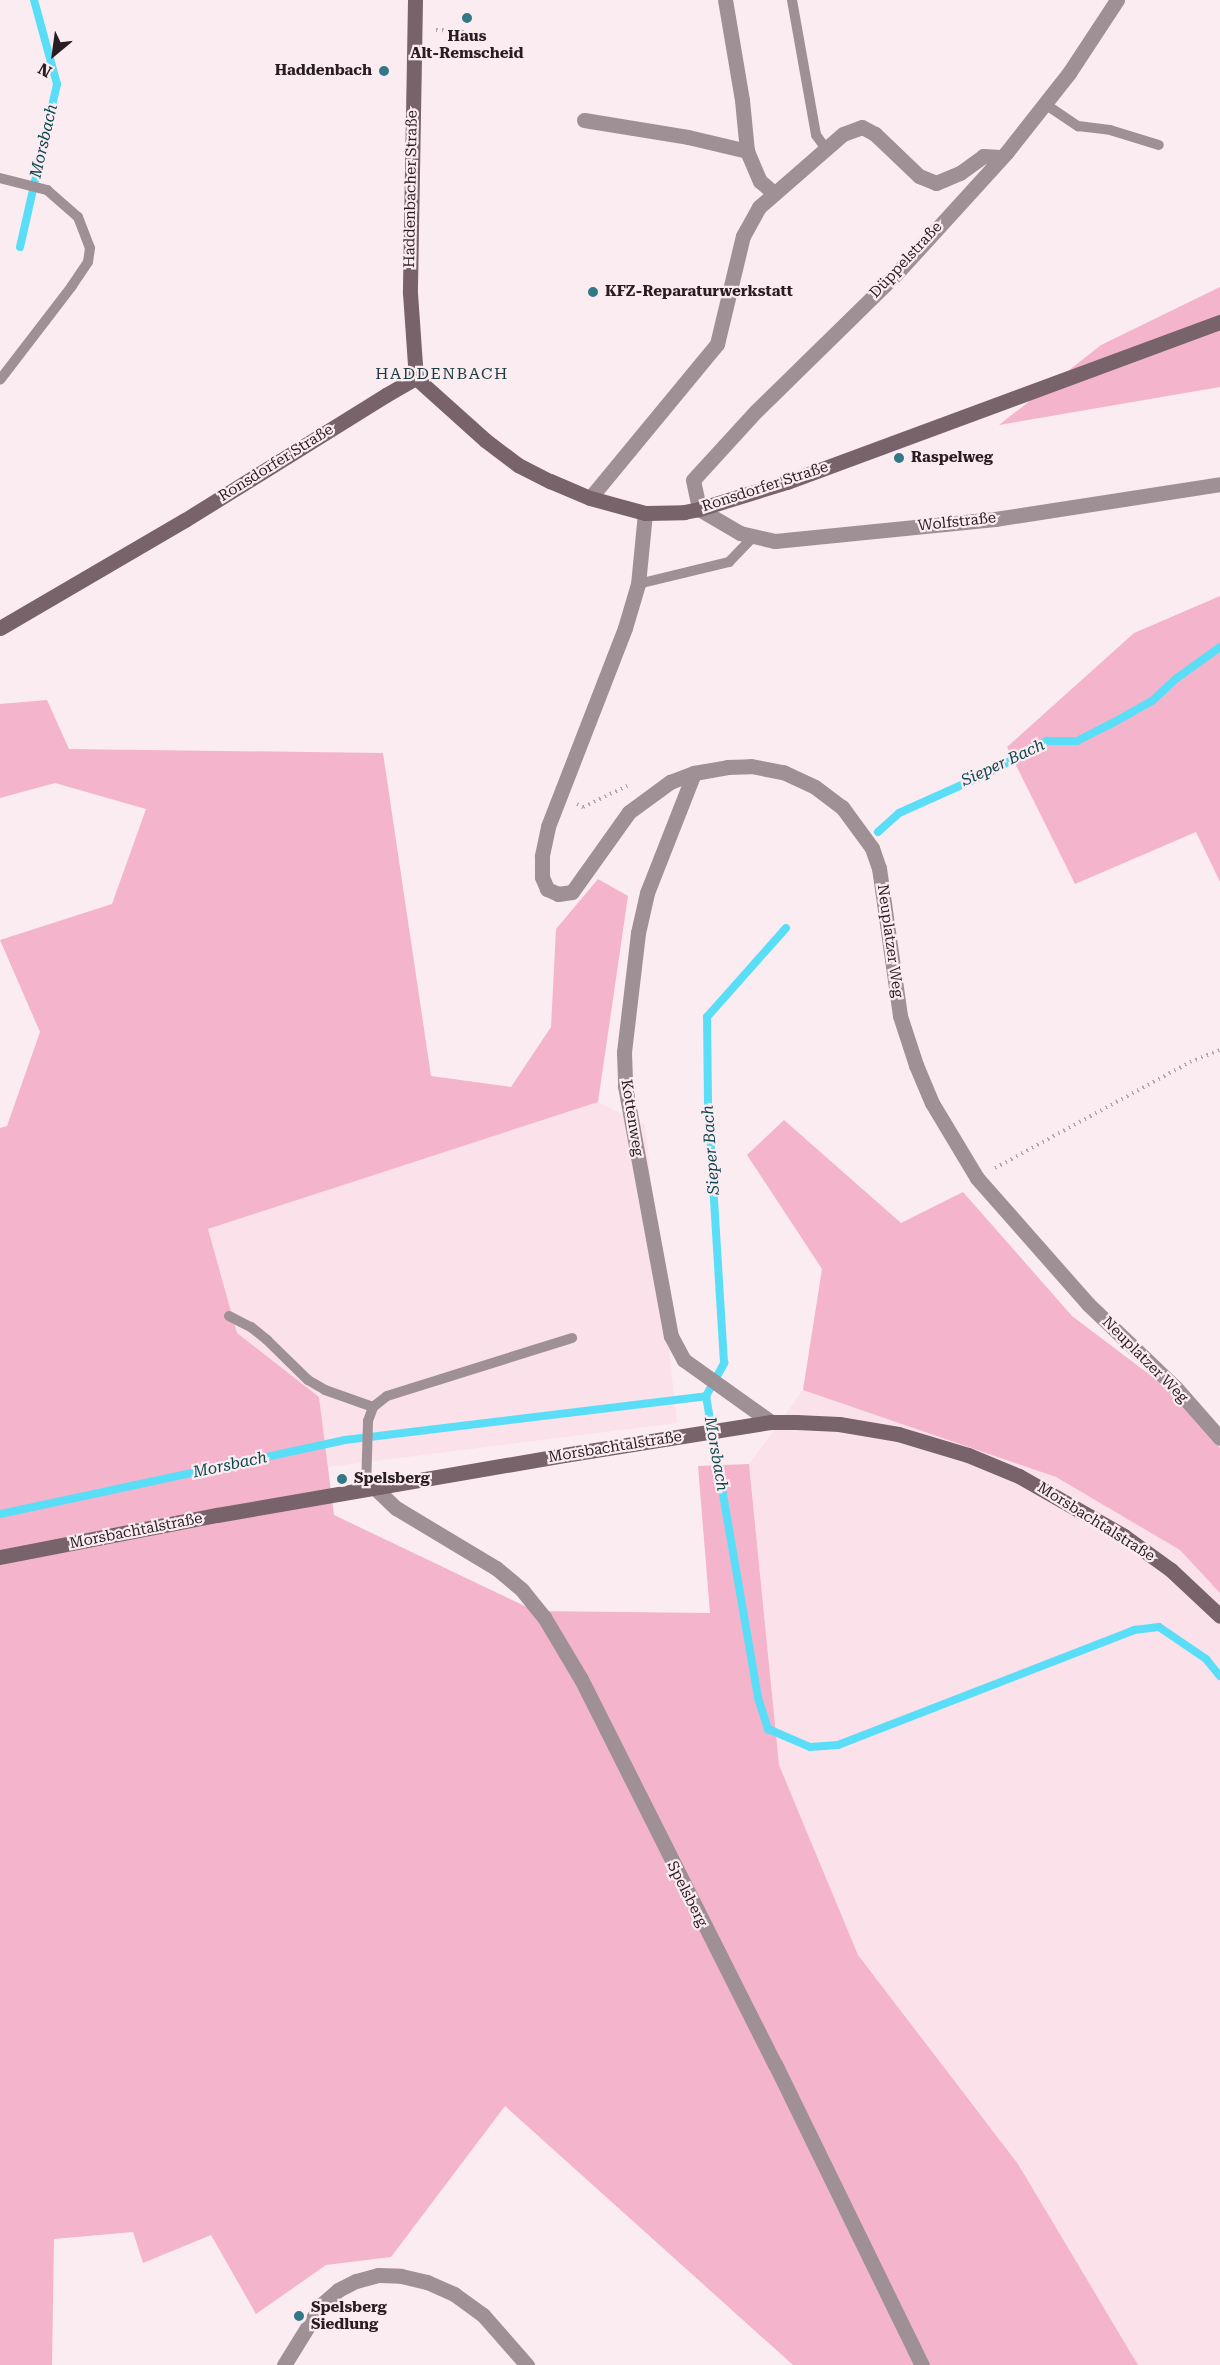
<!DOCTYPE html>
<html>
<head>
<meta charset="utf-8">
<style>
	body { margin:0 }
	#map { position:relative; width:1220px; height:2365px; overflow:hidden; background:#fbecf1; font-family:"Roboto Serif",serif }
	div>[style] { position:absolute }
	.built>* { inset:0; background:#fbe1ea }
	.green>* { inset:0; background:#f4b4cc }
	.stream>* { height:8px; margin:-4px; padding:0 4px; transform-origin:4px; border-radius:4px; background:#5adef7 }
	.path>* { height:4px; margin-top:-2px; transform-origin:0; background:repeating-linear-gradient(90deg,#b3a5aa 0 1.5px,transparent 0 6px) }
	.service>* { height:10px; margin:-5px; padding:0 5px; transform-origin:5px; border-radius:5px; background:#9f9096 }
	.minor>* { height:15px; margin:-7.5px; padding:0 7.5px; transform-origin:7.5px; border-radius:7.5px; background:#9f9096 }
	.secondary>* { height:15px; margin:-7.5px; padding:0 7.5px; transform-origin:7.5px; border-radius:7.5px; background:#78636b }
	.dots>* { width:16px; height:16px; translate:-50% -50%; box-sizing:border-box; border:3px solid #fbecf1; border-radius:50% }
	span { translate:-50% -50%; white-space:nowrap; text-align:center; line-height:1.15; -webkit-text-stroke:4.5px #fbecf1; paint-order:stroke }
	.poi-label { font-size:15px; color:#291d21; font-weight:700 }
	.right { translate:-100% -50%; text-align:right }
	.left { translate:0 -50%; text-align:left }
	.street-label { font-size:15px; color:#291d21 }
	.water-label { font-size:16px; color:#0c4852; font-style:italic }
	.neighbourhood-label { font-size:16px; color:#1a3b41; letter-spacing:1.5px }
	.north { position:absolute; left:24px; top:24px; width:60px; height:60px; -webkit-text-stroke:4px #fbecf1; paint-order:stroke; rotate:209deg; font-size:16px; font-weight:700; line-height:24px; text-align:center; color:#291d21 }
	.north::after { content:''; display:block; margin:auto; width:21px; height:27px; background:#291d21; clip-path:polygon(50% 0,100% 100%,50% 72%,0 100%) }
</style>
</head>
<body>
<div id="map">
	<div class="built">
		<div style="clip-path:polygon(598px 1102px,645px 1125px,677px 1423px,328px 1467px,319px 1397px,237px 1333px,208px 1229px)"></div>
		<div style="clip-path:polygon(803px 1390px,1056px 1477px,1180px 1550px,1220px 1593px,1220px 2365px,1138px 2365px,1018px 2164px,858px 1955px,779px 1765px,749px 1464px)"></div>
	</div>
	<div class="green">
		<div style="clip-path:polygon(1220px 287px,1220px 387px,999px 425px,1101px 345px)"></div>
		<div style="clip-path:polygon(1220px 596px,1220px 882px,1196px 832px,1075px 884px,1007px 747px,1134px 633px)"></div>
		<div style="clip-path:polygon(47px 700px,69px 749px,383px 753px,431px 1076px,511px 1087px,551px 1027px,556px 929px,598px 879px,628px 896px,598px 1102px,208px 1229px,237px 1333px,319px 1397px,334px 1515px,535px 1611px,710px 1613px,698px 1466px,749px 1464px,779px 1765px,858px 1955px,1018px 2164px,1138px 2365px,793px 2365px,505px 2106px,391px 2257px,326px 2265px,256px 2314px,211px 2235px,143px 2263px,133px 2232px,54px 2239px,52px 2365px,0 2365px,0 1128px,7px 1126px,40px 1032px,0 940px,112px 904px,146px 809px,55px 783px,0 798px,0 704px)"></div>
		<div style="clip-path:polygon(784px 1120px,901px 1223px,963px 1192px,1072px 1316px,1166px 1387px,1220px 1448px,1220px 1593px,1180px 1550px,1056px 1477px,803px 1390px,822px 1269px,747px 1155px)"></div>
	</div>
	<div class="stream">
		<div style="left:20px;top:247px;width:167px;rotate:-77.2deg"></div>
		<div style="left:57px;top:84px;width:87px;rotate:-105.3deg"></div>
		<div style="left:878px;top:832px;width:28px;rotate:-42deg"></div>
		<div style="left:899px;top:813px;width:93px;rotate:-24.1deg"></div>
		<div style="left:984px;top:775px;width:72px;rotate:-28.4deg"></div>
		<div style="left:1047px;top:741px;width:30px"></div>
		<div style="left:1077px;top:741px;width:36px;rotate:-27deg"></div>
		<div style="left:1109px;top:725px;width:49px;rotate:-29.2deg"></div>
		<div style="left:1152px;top:701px;width:34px;rotate:-43deg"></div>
		<div style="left:1177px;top:678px;width:53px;rotate:-35.8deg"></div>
		<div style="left:706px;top:1396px;width:38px;rotate:-61deg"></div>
		<div style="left:724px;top:1363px;width:264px;rotate:-93.5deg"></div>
		<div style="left:708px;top:1099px;width:82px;rotate:-90.7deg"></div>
		<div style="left:707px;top:1017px;width:119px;rotate:-48.4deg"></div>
		<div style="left:0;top:1514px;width:353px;rotate:-12.1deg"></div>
		<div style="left:345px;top:1440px;width:364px;rotate:-6.9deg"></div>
		<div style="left:706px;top:1396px;width:306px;rotate:80.2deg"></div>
		<div style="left:758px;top:1698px;width:33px;rotate:72deg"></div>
		<div style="left:768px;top:1729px;width:46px;rotate:23.2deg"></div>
		<div style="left:810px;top:1747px;width:28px;rotate:-4deg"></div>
		<div style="left:838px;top:1745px;width:318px;rotate:-21.2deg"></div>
		<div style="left:1134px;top:1630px;width:25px;rotate:-7deg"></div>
		<div style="left:1159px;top:1627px;width:57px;rotate:34.2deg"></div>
		<div style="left:1206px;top:1659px;width:22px;rotate:51deg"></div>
	</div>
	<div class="path">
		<div style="left:436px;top:30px;width:26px;rotate:2deg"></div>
		<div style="left:462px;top:31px;width:3px;rotate:-90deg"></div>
		<div style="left:577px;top:804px;width:7px;rotate:27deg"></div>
		<div style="left:583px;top:807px;width:49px;rotate:-25.5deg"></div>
		<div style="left:995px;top:1168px;width:222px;rotate:-28.5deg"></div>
		<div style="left:1190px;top:1062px;width:32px;rotate:-22deg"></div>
	</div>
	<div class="service">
		<div style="left:792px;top:0;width:137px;rotate:79.9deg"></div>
		<div style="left:816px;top:135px;width:17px;rotate:54deg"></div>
		<div style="left:1045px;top:104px;width:40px;rotate:34deg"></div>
		<div style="left:1078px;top:126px;width:32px;rotate:7deg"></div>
		<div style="left:1110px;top:130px;width:51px;rotate:17deg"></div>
		<div style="left:0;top:178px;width:49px;rotate:14.3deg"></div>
		<div style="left:47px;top:190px;width:41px;rotate:41.1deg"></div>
		<div style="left:78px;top:217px;width:33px;rotate:69deg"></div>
		<div style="left:90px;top:248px;width:14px;rotate:98deg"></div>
		<div style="left:88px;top:262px;width:29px;rotate:124deg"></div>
		<div style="left:72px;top:286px;width:118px;rotate:127.5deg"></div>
		<div style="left:638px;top:584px;width:94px;rotate:-13.6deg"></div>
		<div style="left:729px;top:562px;width:35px;rotate:-46deg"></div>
		<div style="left:229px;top:1316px;width:25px;rotate:27deg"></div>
		<div style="left:251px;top:1327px;width:21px;rotate:39deg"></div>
		<div style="left:267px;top:1340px;width:57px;rotate:44.3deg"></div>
		<div style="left:308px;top:1380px;width:20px;rotate:30deg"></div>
		<div style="left:325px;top:1390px;width:51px;rotate:19.5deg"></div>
		<div style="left:366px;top:1489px;width:68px;rotate:-88.3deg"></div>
		<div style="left:368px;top:1421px;width:15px;rotate:-70deg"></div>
		<div style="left:373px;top:1407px;width:18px;rotate:-38deg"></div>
		<div style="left:387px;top:1396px;width:194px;rotate:-17.4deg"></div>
	</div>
	<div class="minor">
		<div style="left:1117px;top:0;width:87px;rotate:123.3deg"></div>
		<div style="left:1069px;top:73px;width:102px;rotate:128.2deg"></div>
		<div style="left:1006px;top:153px;width:164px;rotate:132.3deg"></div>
		<div style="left:896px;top:274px;width:196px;rotate:135.6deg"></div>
		<div style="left:756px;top:411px;width:93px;rotate:132.4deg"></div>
		<div style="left:693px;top:480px;width:30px;rotate:78deg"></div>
		<div style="left:699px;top:509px;width:48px;rotate:30.3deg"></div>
		<div style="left:740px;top:533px;width:36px;rotate:13deg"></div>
		<div style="left:775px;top:541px;width:221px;rotate:-5.7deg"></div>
		<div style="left:995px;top:519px;width:228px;rotate:-8.8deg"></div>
		<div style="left:584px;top:120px;width:105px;rotate:9.3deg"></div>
		<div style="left:688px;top:137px;width:61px;rotate:13.3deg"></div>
		<div style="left:747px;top:151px;width:51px;rotate:-95.6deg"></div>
		<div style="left:742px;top:100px;width:101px;rotate:-99.6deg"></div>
		<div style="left:747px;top:151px;width:33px;rotate:67deg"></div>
		<div style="left:760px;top:181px;width:18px;rotate:41deg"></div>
		<div style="left:590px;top:498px;width:200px;rotate:-50.5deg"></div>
		<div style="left:717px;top:344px;width:111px;rotate:-76.5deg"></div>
		<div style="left:743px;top:236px;width:33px;rotate:-61deg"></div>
		<div style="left:759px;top:207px;width:111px;rotate:-41deg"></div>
		<div style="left:843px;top:134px;width:20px;rotate:-20deg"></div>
		<div style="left:862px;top:127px;width:15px;rotate:28deg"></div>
		<div style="left:875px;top:134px;width:61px;rotate:43.7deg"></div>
		<div style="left:919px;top:176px;width:18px;rotate:22deg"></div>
		<div style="left:936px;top:183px;width:26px;rotate:-23deg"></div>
		<div style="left:960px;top:173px;width:29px;rotate:-36deg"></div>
		<div style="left:983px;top:156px;width:17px;rotate:3deg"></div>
		<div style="left:645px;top:513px;width:71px;rotate:95.6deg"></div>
		<div style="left:638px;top:584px;width:46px;rotate:106.5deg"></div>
		<div style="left:625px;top:628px;width:213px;rotate:111.2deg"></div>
		<div style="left:548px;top:827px;width:30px;rotate:102deg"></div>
		<div style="left:542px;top:856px;width:21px;rotate:90deg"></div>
		<div style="left:542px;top:877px;width:13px;rotate:67deg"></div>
		<div style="left:547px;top:889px;width:12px;rotate:24deg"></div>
		<div style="left:558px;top:894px;width:14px;rotate:-8deg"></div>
		<div style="left:572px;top:892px;width:98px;rotate:-54.5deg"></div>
		<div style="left:629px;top:812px;width:51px;rotate:-36.2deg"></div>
		<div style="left:670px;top:782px;width:26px;rotate:-21deg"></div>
		<div style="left:694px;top:773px;width:34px;rotate:-10deg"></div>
		<div style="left:727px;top:767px;width:24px;rotate:-2deg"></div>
		<div style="left:751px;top:766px;width:33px;rotate:11deg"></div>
		<div style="left:783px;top:772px;width:35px;rotate:25deg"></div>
		<div style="left:815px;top:787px;width:34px;rotate:37deg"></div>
		<div style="left:842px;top:807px;width:51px;rotate:53.8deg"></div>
		<div style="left:872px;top:848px;width:21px;rotate:71deg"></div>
		<div style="left:879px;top:868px;width:149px;rotate:81.9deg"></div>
		<div style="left:900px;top:1016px;width:52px;rotate:71.9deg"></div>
		<div style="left:916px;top:1065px;width:41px;rotate:67.2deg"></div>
		<div style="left:932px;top:1103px;width:87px;rotate:59deg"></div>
		<div style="left:977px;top:1178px;width:168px;rotate:48.6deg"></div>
		<div style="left:1088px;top:1304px;width:120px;rotate:43.7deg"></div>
		<div style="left:1175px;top:1387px;width:68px;rotate:48.6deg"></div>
		<div style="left:694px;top:773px;width:129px;rotate:111.4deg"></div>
		<div style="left:647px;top:893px;width:41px;rotate:102.7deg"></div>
		<div style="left:638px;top:933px;width:120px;rotate:96.7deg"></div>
		<div style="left:624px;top:1052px;width:34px;rotate:88deg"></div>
		<div style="left:625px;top:1086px;width:254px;rotate:79.6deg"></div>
		<div style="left:671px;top:1336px;width:27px;rotate:62deg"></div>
		<div style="left:684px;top:1360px;width:107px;rotate:35.5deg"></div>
		<div style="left:375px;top:1488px;width:29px;rotate:44deg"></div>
		<div style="left:396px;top:1508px;width:117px;rotate:31deg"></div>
		<div style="left:496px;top:1568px;width:34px;rotate:40deg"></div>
		<div style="left:522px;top:1590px;width:35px;rotate:51deg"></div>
		<div style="left:544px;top:1617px;width:72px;rotate:59.2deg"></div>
		<div style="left:581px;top:1679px;width:431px;rotate:63.3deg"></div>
		<div style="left:775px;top:2064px;width:335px;rotate:64deg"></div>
		<div style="left:284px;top:2365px;width:70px;rotate:-58.3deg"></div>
		<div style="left:321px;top:2305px;width:23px;rotate:-41deg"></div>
		<div style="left:338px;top:2290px;width:20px;rotate:-27deg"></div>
		<div style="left:356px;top:2281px;width:23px;rotate:-15deg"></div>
		<div style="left:378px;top:2275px;width:23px;rotate:2deg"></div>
		<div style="left:401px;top:2276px;width:27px;rotate:13deg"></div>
		<div style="left:427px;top:2282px;width:30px;rotate:24deg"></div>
		<div style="left:454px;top:2294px;width:36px;rotate:36deg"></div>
		<div style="left:483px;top:2315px;width:67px;rotate:48.7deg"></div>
	</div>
	<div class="secondary">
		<div style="left:415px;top:0;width:293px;rotate:91deg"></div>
		<div style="left:410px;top:293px;width:85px;rotate:86deg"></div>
		<div style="left:416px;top:378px;width:93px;rotate:41.9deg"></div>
		<div style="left:485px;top:440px;width:41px;rotate:37.1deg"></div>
		<div style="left:518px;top:465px;width:36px;rotate:27deg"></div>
		<div style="left:550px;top:481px;width:43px;rotate:23deg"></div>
		<div style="left:590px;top:498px;width:57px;rotate:15.3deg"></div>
		<div style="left:645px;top:513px;width:39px;rotate:-1deg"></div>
		<div style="left:684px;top:512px;width:15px;rotate:-11deg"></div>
		<div style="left:699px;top:509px;width:92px;rotate:-17.1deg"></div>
		<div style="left:787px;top:482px;width:462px;rotate:-20.3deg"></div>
		<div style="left:0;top:628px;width:214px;rotate:-30.3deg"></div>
		<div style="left:185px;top:520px;width:237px;rotate:-31.9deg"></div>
		<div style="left:386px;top:395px;width:34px;rotate:-30deg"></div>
		<div style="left:0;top:1557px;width:221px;rotate:-11deg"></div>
		<div style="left:217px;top:1515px;width:352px;rotate:-9.8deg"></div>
		<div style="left:564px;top:1455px;width:210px;rotate:-9.1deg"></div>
		<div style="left:771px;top:1422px;width:25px"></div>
		<div style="left:796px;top:1422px;width:43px;rotate:2.7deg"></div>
		<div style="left:839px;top:1424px;width:60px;rotate:9.6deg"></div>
		<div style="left:898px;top:1434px;width:73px;rotate:16.7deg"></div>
		<div style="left:968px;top:1455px;width:55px;rotate:22.4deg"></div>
		<div style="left:1019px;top:1476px;width:121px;rotate:29.7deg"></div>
		<div style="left:1124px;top:1536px;width:58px;rotate:35.9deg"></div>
		<div style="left:1171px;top:1570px;width:67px;rotate:43.2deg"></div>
	</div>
	<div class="dots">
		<div style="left:467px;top:18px;background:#327885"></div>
		<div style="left:384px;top:71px;background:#327885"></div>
		<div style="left:593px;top:292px;background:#327885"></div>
		<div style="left:899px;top:458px;background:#327885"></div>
		<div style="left:342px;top:1479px;background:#327885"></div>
		<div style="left:299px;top:2316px;background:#327885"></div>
	</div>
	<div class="poi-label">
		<span style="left:467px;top:45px">Haus<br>Alt-Remscheid</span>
		<span class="right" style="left:372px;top:71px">Haddenbach</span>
		<span class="left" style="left:605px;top:292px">KFZ-Reparaturwerkstatt</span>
		<span class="left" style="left:911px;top:458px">Raspelweg</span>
		<span class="left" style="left:354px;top:1479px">Spelsberg</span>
		<span class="left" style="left:311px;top:2316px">Spelsberg<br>Siedlung</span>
	</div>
	<div class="street-label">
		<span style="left:411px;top:189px;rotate:-89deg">Haddenbacher Straße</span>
		<span style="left:906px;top:260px;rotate:-47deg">Düppelstraße</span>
		<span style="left:276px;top:463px;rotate:-32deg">Ronsdorfer Straße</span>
		<span style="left:765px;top:487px;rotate:-18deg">Ronsdorfer Straße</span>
		<span style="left:957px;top:522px;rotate:-6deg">Wolfstraße</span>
		<span style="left:890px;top:941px;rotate:82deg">Neuplatzer Weg</span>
		<span style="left:632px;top:1118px;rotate:81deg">Kottenweg</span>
		<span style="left:1145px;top:1360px;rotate:45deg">Neuplatzer Weg</span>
		<span style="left:615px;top:1447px;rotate:-9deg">Morsbachtalstraße</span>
		<span style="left:1096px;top:1522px;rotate:32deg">Morsbachtalstraße</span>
		<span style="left:136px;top:1531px;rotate:-11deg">Morsbachtalstraße</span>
		<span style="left:687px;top:1894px;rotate:63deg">Spelsberg</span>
	</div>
	<div class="water-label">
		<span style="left:44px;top:141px;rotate:-77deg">Morsbach</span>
		<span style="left:1003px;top:763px;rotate:-25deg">Sieper Bach</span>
		<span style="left:711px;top:1150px;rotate:-94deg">Sieper Bach</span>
		<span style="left:716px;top:1454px;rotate:80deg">Morsbach</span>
		<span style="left:230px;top:1465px;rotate:-12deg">Morsbach</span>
	</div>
	<div class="neighbourhood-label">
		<span style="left:442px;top:374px">HADDENBACH</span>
	</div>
	<div class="north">N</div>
</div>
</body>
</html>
